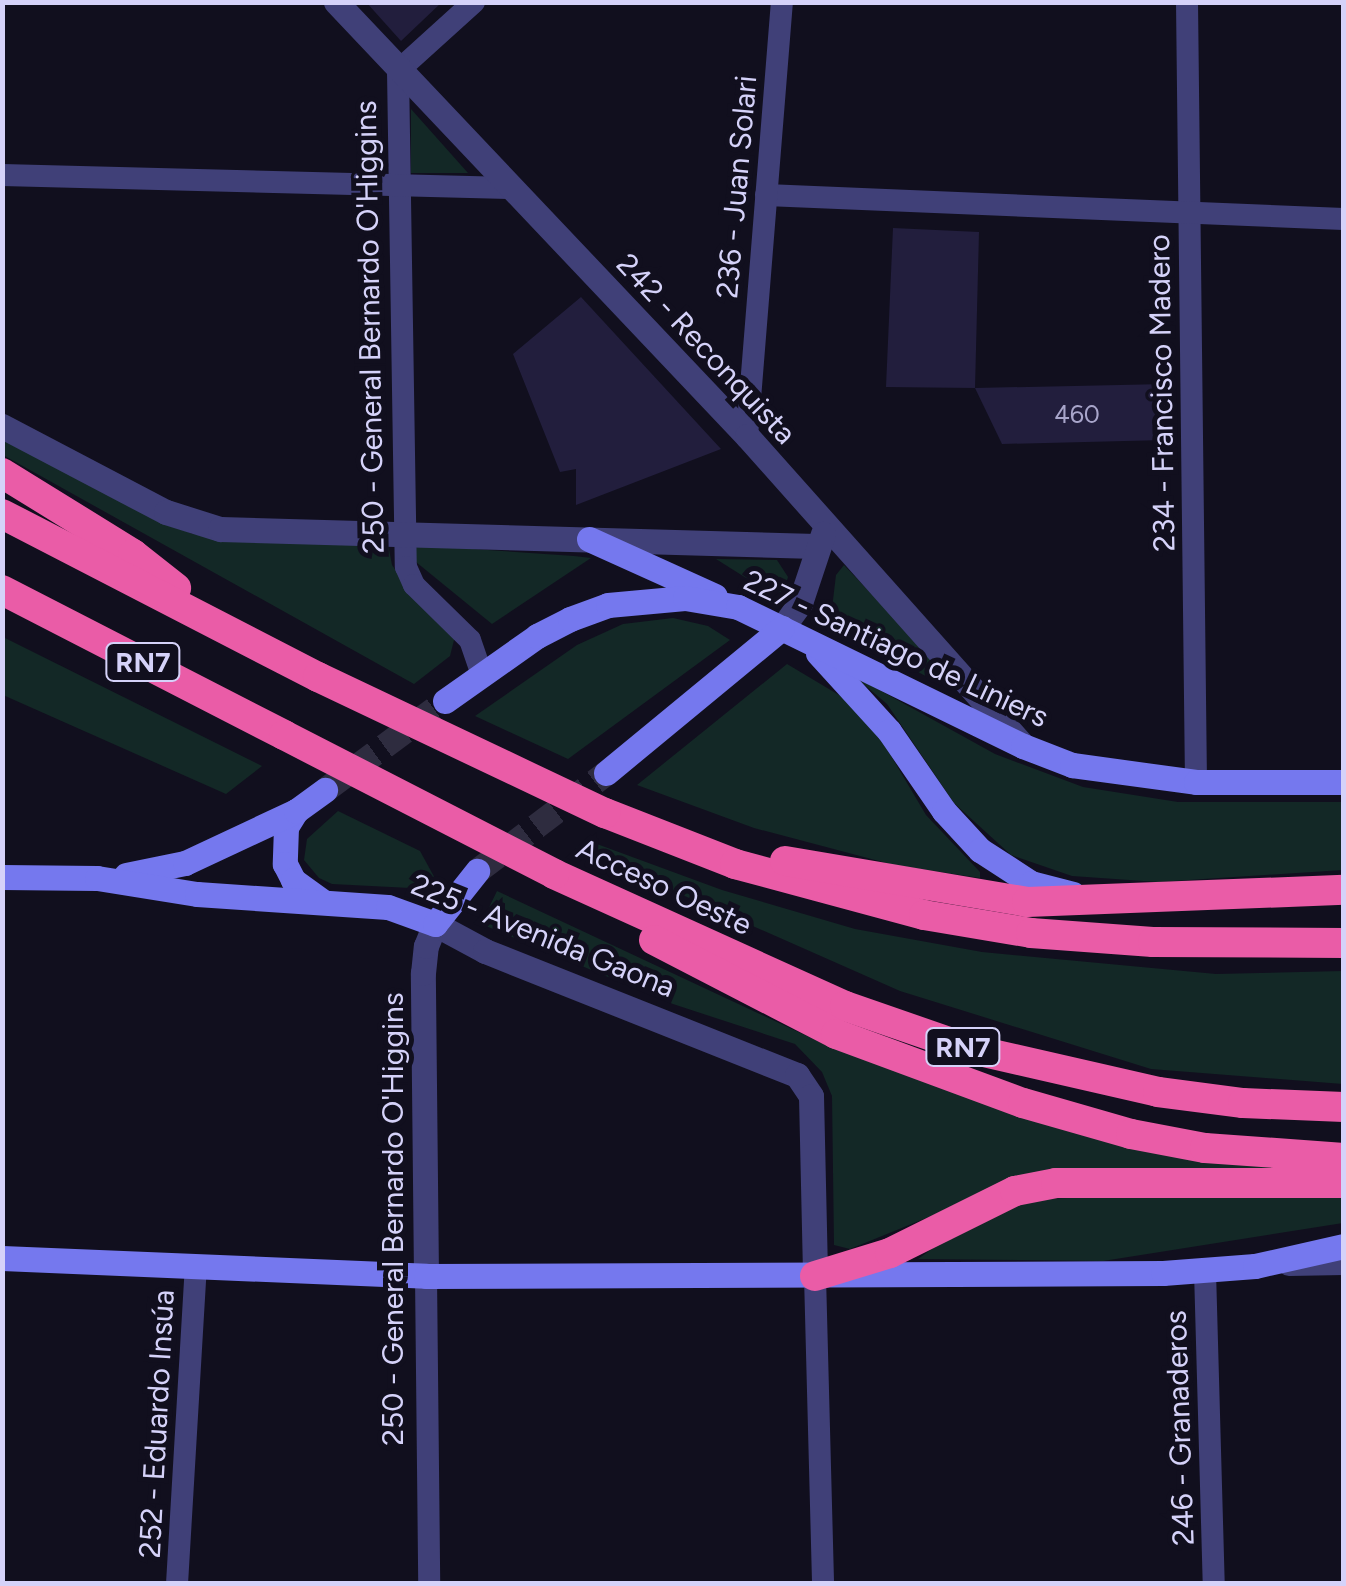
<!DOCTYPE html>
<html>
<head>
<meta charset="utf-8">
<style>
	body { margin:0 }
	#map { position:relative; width:1346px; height:1586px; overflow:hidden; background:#110f1e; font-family:Figtree,sans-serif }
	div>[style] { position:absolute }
	.green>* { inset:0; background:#132826 }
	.building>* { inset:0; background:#221e3d }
	.secondary-tunnel>* { height:25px; margin-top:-12.5px; transform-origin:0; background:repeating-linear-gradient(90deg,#2e2c3f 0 25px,transparent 0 37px) }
	.minor>* { height:22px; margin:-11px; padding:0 11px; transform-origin:11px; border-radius:11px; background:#404078 }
	.tertiary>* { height:25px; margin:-12.5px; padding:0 12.5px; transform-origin:12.5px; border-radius:12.5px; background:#404078 }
	.secondary>* { height:25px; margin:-12.5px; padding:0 12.5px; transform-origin:12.5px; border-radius:12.5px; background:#7578ee }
	.motorway>* { height:30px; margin:-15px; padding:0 15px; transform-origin:15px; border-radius:15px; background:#ea5ca7 }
	.motorway-bridge>* { height:30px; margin:-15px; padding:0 15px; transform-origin:15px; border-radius:15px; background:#ea5ca7 }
	span { translate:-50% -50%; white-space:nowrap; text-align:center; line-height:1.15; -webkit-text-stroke:10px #110f1e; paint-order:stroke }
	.number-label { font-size:25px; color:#a8a5ca }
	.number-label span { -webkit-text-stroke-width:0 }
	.shield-label span { padding:2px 8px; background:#110f1e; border:2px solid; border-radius:8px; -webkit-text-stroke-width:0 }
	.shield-label { font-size:28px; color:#d5d2f9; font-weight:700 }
	.street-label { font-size:30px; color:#d5d2f9 }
	.frame { position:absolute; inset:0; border:5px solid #d5d2f9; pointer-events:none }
</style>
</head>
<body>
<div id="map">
	<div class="green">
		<div style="clip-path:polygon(411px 109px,468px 173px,411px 173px)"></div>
		<div style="clip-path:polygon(2px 439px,192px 534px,388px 544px,392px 565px,414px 596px,456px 632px,450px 656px,414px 684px,3px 455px)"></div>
		<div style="clip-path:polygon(414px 545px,574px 556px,591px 558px,492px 624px,416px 562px)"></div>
		<div style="clip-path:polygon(716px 559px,777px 560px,788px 577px,784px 590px,773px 595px)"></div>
		<div style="clip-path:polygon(844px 565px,949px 676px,946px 682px,935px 681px,830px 625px,836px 575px)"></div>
		<div style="clip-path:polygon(673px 618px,708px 626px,730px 640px,568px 759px,475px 716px,577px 645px,623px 624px)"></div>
		<div style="clip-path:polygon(2px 637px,3px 637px,262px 766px,226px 794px,3px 695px)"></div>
		<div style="clip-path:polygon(787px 664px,849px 701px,884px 744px,926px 815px,980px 872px,980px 878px,894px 865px,754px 828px,637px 785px)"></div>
		<div style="clip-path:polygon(854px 676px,995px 754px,1083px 787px,1178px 802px,1343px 802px,1343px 870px,1158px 882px,1072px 876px,1011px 855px,954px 803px,887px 704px)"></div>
		<div style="clip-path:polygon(338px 811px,420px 851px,437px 882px,430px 889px,332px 884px,319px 878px,304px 860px,307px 839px)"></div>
		<div style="clip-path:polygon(586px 840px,722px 890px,855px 929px,982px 952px,1216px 974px,1343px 971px,1343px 1084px,1151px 1069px,900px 991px,576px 848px)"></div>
		<div style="clip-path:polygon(497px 891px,824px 1044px,1343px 1171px,1005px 1186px,850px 1249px,834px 1245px,832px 1096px,822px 1072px,795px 1044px,673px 1004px,481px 924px)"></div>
		<div style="clip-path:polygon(1343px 1191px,1343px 1223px,1103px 1261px,918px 1259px,955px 1232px,1032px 1199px)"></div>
	</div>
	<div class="building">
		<div style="clip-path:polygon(366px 2px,442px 2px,401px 41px)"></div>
		<div style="clip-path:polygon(893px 228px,979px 232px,975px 388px,886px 387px)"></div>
		<div style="clip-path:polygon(581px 297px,721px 449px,576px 505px,576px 469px,560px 472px,513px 354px)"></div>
		<div style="clip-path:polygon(1166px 384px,1165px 440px,1002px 444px,975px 388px)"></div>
	</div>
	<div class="secondary-tunnel">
		<div style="left:325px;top:790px;width:149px;rotate:-36.6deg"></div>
		<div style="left:477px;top:871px;width:162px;rotate:-37.2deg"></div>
	</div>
	<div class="minor">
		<div style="left:474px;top:2px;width:103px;rotate:137.8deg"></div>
		<div style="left:398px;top:71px;width:496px;rotate:89.1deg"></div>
		<div style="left:406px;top:567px;width:20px;rotate:66deg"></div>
		<div style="left:414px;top:585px;width:78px;rotate:44.5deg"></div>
		<div style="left:470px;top:640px;width:37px;rotate:71deg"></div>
		<div style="left:1187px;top:2px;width:780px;rotate:89.34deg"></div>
		<div style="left:2px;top:175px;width:507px;rotate:1.47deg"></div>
		<div style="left:766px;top:195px;width:578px;rotate:2.38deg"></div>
		<div style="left:747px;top:436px;width:435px;rotate:-85.4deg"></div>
		<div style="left:1289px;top:1265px;width:55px;rotate:-1deg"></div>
		<div style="left:1205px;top:1271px;width:313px;rotate:88.4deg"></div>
		<div style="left:426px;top:1276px;width:308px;rotate:89.4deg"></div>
		<div style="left:815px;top:1276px;width:308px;rotate:88.5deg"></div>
		<div style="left:177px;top:1584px;width:317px;rotate:-86.6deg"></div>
	</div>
	<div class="tertiary">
		<div style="left:336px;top:2px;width:598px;rotate:46.56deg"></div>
		<div style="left:747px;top:436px;width:415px;rotate:48.3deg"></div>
		<div style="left:2px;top:426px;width:185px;rotate:27.7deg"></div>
		<div style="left:166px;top:512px;width:57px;rotate:17.5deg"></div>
		<div style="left:220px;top:529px;width:596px;rotate:1.63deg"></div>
		<div style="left:782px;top:628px;width:31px;rotate:-54deg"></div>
		<div style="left:800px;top:603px;width:73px;rotate:-71.6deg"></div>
		<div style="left:426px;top:1276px;width:303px;rotate:-90.6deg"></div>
		<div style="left:423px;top:973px;width:27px;rotate:-84deg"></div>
		<div style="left:426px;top:946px;width:24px;rotate:-68deg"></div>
		<div style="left:435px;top:924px;width:57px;rotate:28.4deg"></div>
		<div style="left:485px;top:951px;width:336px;rotate:21.7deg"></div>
		<div style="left:797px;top:1075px;width:25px;rotate:56deg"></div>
		<div style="left:811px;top:1096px;width:180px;rotate:88.7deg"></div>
	</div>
	<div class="secondary">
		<div style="left:589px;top:539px;width:138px;rotate:24.3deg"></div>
		<div style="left:818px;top:653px;width:105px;rotate:47.7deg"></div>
		<div style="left:889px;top:731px;width:97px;rotate:55.5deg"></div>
		<div style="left:944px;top:811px;width:53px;rotate:47.3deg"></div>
		<div style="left:980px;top:850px;width:61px;rotate:32.9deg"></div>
		<div style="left:1031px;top:883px;width:43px;rotate:14.7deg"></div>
		<div style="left:445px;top:701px;width:113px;rotate:-35.2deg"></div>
		<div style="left:537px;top:636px;width:37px;rotate:-27deg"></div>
		<div style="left:570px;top:619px;width:40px;rotate:-20.2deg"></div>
		<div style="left:608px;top:605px;width:77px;rotate:-5.2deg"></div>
		<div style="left:685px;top:598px;width:54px;rotate:9.6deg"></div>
		<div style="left:738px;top:607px;width:317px;rotate:26deg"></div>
		<div style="left:1023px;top:746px;width:53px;rotate:21.2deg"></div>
		<div style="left:1072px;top:765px;width:125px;rotate:7.8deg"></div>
		<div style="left:1196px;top:782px;width:148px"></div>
		<div style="left:606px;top:773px;width:228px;rotate:-39.5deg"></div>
		<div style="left:296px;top:811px;width:19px;rotate:122deg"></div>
		<div style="left:286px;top:827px;width:37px;rotate:92deg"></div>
		<div style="left:285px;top:864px;width:18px;rotate:63deg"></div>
		<div style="left:293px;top:880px;width:36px;rotate:36deg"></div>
		<div style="left:126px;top:875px;width:60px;rotate:-11.5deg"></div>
		<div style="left:185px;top:863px;width:123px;rotate:-25.1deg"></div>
		<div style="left:296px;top:811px;width:36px;rotate:-36deg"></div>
		<div style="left:2px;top:877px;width:95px;rotate:0.6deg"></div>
		<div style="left:97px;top:878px;width:101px;rotate:9.1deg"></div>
		<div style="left:197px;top:894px;width:191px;rotate:3.9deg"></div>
		<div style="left:388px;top:907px;width:50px;rotate:19.9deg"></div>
		<div style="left:435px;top:924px;width:68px;rotate:-51.6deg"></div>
		<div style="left:2px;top:1258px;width:424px;rotate:2.4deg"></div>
		<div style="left:426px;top:1276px;width:737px;rotate:-0.23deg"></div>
		<div style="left:1163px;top:1273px;width:92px;rotate:-4.4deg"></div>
		<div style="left:1255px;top:1266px;width:91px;rotate:-12.7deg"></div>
	</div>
	<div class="motorway">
		<div style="left:2px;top:473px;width:154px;rotate:31.7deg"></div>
		<div style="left:133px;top:554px;width:55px;rotate:38.3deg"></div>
		<div style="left:2px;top:514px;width:356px;rotate:27.3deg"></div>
		<div style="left:2px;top:590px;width:317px;rotate:27.2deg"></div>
		<div style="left:605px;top:813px;width:140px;rotate:21.4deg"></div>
		<div style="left:735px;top:864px;width:196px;rotate:15.1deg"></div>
		<div style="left:924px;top:915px;width:109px;rotate:9.5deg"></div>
		<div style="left:1031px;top:933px;width:122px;rotate:4.2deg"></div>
		<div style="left:1153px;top:942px;width:191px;rotate:0.3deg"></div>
		<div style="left:785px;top:861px;width:245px;rotate:9.6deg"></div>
		<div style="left:1027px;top:902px;width:317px;rotate:-2.2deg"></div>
		<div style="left:554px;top:874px;width:320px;rotate:24.4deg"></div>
		<div style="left:845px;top:1006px;width:128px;rotate:19.1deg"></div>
		<div style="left:966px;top:1048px;width:197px;rotate:12.9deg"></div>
		<div style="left:1158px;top:1092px;width:86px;rotate:7.4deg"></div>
		<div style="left:1243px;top:1103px;width:101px;rotate:2.3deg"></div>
		<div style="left:654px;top:940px;width:205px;rotate:27.3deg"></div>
		<div style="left:836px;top:1034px;width:199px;rotate:20.3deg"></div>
		<div style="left:1023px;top:1103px;width:112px;rotate:16deg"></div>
		<div style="left:1131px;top:1134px;width:75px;rotate:10.7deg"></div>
		<div style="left:1205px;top:1148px;width:139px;rotate:4.1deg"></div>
		<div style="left:815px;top:1276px;width:78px;rotate:-17deg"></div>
		<div style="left:890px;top:1253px;width:140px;rotate:-26.4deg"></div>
		<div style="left:1015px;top:1191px;width:42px;rotate:-11deg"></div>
		<div style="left:1056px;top:1183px;width:288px"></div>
	</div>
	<div class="motorway-bridge">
		<div style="left:318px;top:677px;width:318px;rotate:25.4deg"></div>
		<div style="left:284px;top:735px;width:304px;rotate:27.2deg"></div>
	</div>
	<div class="number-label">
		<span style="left:1077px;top:414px">460</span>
	</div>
	<div class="shield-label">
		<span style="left:143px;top:662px">RN7</span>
		<span style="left:963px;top:1047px">RN7</span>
	</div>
	<div class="street-label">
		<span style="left:737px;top:187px;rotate:-85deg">236 - Juan Solari</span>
		<span style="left:370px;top:327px;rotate:-91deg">250 - General Bernardo O'Higgins</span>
		<span style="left:706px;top:349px;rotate:47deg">242 - Reconquista</span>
		<span style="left:1162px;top:393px;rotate:-91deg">234 - Francisco Madero</span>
		<span style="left:896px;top:649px;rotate:25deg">227 - Santiago de Liniers</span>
		<span style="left:664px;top:887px;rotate:25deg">Acceso Oeste</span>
		<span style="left:543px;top:936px;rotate:22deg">225 - Avenida Gaona</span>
		<span style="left:393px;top:1219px;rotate:-90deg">250 - General Bernardo O'Higgins</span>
		<span style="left:157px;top:1424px;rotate:-87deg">252 - Eduardo Insúa</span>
		<span style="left:1180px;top:1428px;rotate:-92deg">246 - Granaderos</span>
	</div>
	<div class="frame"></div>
</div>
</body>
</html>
